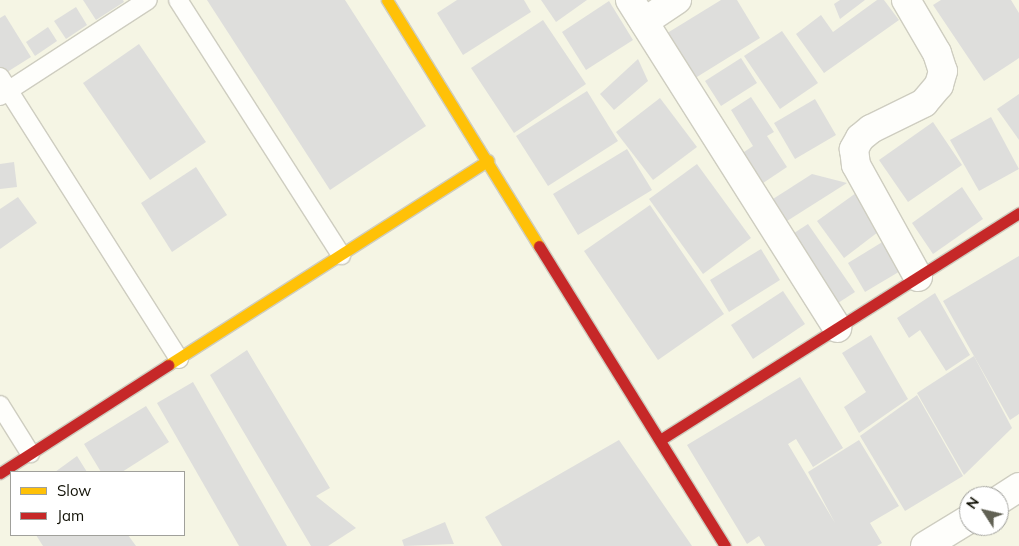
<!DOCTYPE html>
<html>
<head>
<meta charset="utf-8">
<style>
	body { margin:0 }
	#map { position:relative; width:1019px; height:546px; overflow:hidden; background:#f5f5e4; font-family:Mulish,sans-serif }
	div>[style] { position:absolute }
	.building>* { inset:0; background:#dededc }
	.roads { filter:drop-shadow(1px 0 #cecdc0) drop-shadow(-1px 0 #cecdc0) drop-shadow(0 1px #cecdc0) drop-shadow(0 -1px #cecdc0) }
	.lane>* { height:18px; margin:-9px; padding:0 9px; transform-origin:9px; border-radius:9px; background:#fefefb }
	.street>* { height:28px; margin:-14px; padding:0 14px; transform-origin:14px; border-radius:14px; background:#fefefb }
	.slow>* { height:11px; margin:-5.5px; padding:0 5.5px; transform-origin:5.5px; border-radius:5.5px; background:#ffc107 }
	.jam>* { height:11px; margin:-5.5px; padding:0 5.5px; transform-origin:5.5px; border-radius:5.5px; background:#c62828 }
	span { translate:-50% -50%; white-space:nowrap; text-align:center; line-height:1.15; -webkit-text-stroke:4.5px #fff; paint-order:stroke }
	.legend { position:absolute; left:10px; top:471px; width:175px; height:65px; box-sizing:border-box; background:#fff; border:1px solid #a0a09b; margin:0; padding:6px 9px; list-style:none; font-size:15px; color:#111106 }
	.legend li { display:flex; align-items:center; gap:10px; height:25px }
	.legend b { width:25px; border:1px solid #a0a09b }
	.north { position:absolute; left:959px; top:486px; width:50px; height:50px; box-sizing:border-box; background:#fff; border:1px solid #a0a09b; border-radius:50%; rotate:305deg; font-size:14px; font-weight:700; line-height:20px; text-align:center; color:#111106 }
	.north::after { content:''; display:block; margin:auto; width:18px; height:22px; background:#616154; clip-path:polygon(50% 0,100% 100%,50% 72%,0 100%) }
</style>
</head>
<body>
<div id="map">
	<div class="building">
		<div style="clip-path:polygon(83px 0,123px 0,124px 2px,96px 20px)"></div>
		<div style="clip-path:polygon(207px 0,345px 0,426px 126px,330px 190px)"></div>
		<div style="clip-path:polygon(457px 0,524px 0,531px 12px,463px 55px,437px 13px)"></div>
		<div style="clip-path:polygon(541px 0,587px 0,556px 22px)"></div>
		<div style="clip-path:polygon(721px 0,737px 0,760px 38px,692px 80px,664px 35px)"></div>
		<div style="clip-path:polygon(840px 0,865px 0,840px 19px,834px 4px)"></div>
		<div style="clip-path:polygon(877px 0,884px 0,899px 20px,824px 73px,796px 34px,821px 15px,833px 32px)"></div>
		<div style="clip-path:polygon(941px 0,1011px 0,1019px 13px,1019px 58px,984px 81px,933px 5px)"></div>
		<div style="clip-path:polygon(609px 1px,633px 40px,586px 70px,562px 32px)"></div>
		<div style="clip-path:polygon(76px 7px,87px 25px,66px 39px,54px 21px)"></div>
		<div style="clip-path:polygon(5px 15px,31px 57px,4px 74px,0 67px,0 18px)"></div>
		<div style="clip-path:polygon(543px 20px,586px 84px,514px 133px,471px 68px)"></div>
		<div style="clip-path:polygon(48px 27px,57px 41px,35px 56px,26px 42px)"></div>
		<div style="clip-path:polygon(782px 31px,818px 83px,780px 109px,744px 56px)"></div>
		<div style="clip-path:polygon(139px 44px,206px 142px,150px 180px,83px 83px)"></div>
		<div style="clip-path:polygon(741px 58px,757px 83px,721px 106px,705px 81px)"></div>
		<div style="clip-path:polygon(638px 59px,648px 81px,614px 110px,600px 94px)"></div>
		<div style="clip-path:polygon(587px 91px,618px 141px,548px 186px,516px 136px)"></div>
		<div style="clip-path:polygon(1019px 94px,1019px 140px,997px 109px)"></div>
		<div style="clip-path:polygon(751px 97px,774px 132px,767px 136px,787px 167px,760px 185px,741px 154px,753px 146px,731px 110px)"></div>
		<div style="clip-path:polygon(660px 98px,697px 147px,653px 180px,616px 132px)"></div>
		<div style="clip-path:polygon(815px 99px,836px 135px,795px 159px,774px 123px)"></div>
		<div style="clip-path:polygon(991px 117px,1019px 169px,979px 191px,950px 140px)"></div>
		<div style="clip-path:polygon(933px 122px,962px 165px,908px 202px,879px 160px)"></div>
		<div style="clip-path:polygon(627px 149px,652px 190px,578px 235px,553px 194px)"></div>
		<div style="clip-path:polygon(14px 162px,17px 187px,0 189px,0 164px)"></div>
		<div style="clip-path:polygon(697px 164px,751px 238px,703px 274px,649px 199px)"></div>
		<div style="clip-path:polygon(196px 167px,227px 215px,172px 252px,141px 203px)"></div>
		<div style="clip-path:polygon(812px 174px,847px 183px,787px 221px,773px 199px)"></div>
		<div style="clip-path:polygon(962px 187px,983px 219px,933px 254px,912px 223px)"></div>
		<div style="clip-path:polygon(856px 193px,882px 229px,844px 258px,817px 221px)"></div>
		<div style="clip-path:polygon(18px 197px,37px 223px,0 249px,0 209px)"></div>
		<div style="clip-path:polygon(650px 205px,724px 314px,658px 360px,584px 251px)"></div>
		<div style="clip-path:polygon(808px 224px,855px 292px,838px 303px,791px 235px)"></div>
		<div style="clip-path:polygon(884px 241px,902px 270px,865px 292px,848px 263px)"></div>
		<div style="clip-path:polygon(761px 249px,780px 280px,729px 312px,710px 280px)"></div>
		<div style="clip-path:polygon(1019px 256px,1019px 414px,1010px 420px,943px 301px)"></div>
		<div style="clip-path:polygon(783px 291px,805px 324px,753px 359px,731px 325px)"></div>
		<div style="clip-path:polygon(935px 293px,970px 355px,946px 371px,920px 330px,909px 338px,897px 318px)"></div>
		<div style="clip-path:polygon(871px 335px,908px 399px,859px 433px,844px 407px,866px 392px,842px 353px)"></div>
		<div style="clip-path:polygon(247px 350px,330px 488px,316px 496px,356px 528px,328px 546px,311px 546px,210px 375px)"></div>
		<div style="clip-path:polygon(974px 356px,1012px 428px,964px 475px,917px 393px)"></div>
		<div style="clip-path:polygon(800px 377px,843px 448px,813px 467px,796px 439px,788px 444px,835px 523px,808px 472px,859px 440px,899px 506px,870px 523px,882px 543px,877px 546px,765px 546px,759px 536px,747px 544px,687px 445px)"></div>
		<div style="clip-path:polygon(193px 382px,287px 546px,239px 546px,157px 403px)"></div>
		<div style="clip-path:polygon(917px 395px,963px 476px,905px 511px,860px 436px)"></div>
		<div style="clip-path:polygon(146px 406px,169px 442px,122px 472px,101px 472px,84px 444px)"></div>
		<div style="clip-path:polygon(619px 440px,692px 546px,502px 546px,485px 517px)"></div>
		<div style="clip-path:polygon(77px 456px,87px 472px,55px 472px)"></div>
		<div style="clip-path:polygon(445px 522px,454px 544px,404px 546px,402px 540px)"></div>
		<div style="clip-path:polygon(36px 535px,128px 535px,136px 546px,43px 546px)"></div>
	</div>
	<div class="roads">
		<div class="lane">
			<div style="left:178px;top:0;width:303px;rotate:57.4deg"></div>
			<div style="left:0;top:77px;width:334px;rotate:57.6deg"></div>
			<div style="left:0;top:96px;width:176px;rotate:-33deg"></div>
			<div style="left:0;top:405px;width:57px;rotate:58deg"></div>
		</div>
		<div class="street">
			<div style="left:630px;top:0;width:388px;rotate:57.7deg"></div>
			<div style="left:906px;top:0;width:61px;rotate:59.7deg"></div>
			<div style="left:937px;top:53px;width:19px;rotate:72deg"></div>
			<div style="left:943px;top:71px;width:15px;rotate:106deg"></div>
			<div style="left:939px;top:85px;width:23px;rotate:130deg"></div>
			<div style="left:924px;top:103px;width:59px;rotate:153.9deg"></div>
			<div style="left:871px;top:129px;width:14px;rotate:141deg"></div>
			<div style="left:860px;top:138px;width:13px;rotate:119deg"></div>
			<div style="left:854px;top:149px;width:16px;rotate:83deg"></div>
			<div style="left:856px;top:165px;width:128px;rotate:61deg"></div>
			<div style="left:644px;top:22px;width:40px;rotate:-34deg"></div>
			<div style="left:999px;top:500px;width:24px;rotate:-33deg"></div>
			<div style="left:925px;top:546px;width:52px;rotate:-31.5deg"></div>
		</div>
		<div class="slow">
			<div style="left:387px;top:0;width:289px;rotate:58.3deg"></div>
			<div style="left:168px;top:365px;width:380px;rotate:-32.6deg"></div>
		</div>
		<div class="jam">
			<div style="left:539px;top:246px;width:353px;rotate:58.2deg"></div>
			<div style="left:660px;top:440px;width:425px;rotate:-32.3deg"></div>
			<div style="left:0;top:473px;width:200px;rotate:-32.7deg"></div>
		</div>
	</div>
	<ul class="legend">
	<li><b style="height:6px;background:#ffc107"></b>Slow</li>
	<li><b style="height:6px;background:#c62828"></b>Jam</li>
	</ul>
	<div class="north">N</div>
</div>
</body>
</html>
